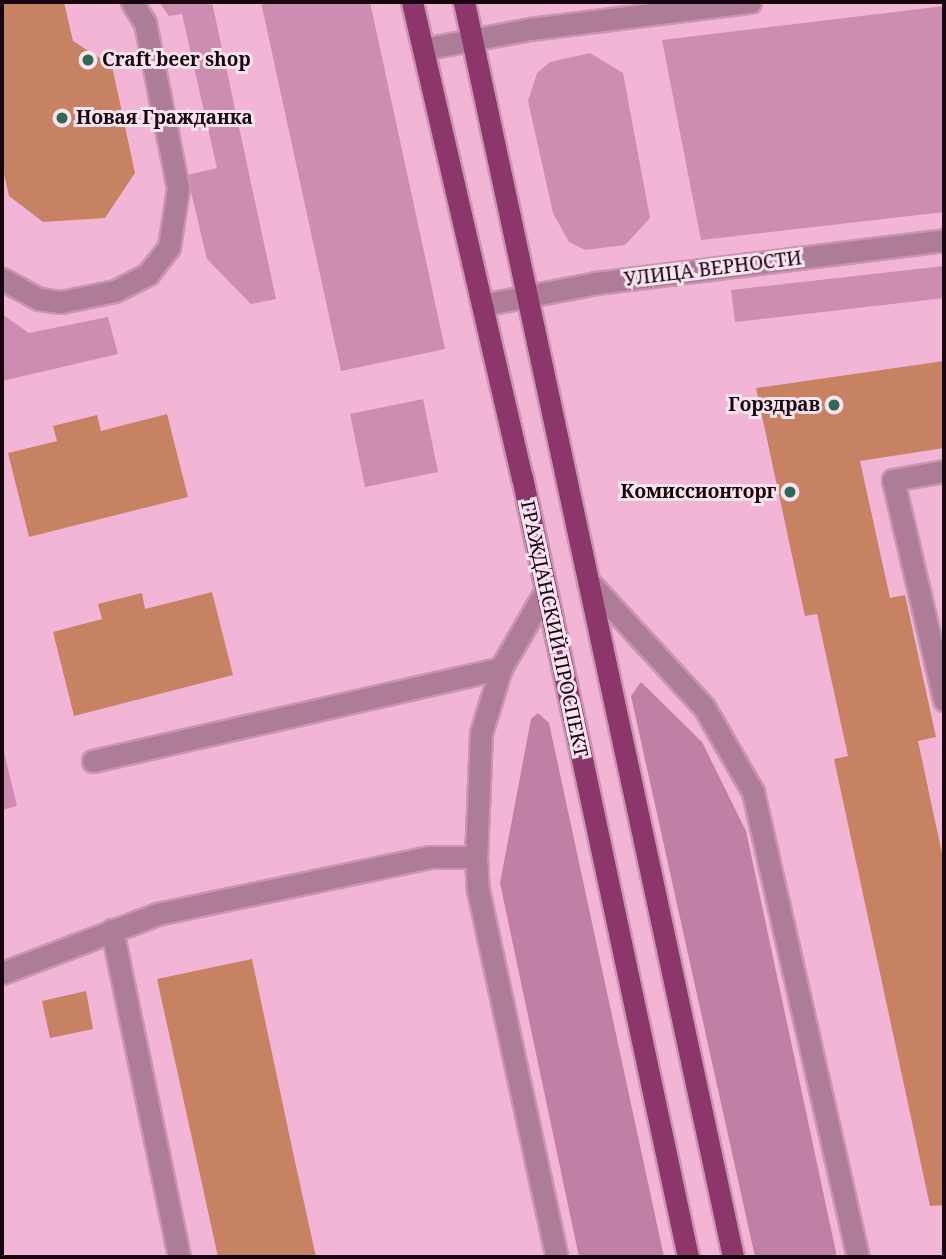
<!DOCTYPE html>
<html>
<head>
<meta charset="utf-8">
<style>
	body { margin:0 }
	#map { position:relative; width:946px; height:1259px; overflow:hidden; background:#f2b5d6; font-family:"Noto Serif",serif }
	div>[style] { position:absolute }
	.green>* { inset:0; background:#cc8db0 }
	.forest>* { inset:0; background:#c27fa5 }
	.building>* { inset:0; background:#c78263 }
	.roads { filter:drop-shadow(2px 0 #cb95b2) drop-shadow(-2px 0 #cb95b2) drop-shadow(0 2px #cb95b2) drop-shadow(0 -2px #cb95b2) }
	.minor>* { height:21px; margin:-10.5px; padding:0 10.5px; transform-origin:10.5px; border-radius:10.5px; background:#ad7d97 }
	.major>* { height:21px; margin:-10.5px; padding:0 10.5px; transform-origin:10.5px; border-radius:10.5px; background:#8d366c }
	.dots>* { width:19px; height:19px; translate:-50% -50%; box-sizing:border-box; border:4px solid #fce3f0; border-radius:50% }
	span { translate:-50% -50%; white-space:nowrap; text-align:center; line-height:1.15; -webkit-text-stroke:6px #fce3f0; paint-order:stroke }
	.poi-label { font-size:19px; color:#17040f; font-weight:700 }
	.left { translate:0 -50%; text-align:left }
	.right { translate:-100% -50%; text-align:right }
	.street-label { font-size:19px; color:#17040f }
	.frame { position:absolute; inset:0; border:4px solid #17040f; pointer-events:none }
</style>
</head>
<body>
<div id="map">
	<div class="green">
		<div style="clip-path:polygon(159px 2px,212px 2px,276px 299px,251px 304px,207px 259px,187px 175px,217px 168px,182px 14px,169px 16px)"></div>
		<div style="clip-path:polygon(261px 2px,370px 2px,445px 349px,341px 371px)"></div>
		<div style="clip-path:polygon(944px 6px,944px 212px,701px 240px,662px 40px)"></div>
		<div style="clip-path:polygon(590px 53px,623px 73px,650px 218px,625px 245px,585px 250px,569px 242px,553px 213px,528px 101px,537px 73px,550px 62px)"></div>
		<div style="clip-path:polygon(944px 266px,944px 298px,735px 322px,731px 290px)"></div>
		<div style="clip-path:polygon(2px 314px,29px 333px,108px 317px,118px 354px,2px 381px)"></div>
		<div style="clip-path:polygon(423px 399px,438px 472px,365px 487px,350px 414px)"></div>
		<div style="clip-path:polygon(2px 744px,17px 806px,2px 810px)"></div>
	</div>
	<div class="forest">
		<div style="clip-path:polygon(641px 682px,702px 742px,746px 831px,837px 1257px,755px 1257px,631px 696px)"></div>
		<div style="clip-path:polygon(538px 713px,549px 723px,664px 1257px,579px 1257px,500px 883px,531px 719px)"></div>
	</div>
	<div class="building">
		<div style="clip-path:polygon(2px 2px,64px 2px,73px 41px,112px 66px,135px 173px,105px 218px,43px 222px,9px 196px,2px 165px)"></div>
		<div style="clip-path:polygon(944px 361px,944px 448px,860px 461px,890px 598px,905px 595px,936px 737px,918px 741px,944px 863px,944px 1205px,930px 1206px,834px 759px,848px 756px,817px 614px,805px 616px,756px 388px)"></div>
		<div style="clip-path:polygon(167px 414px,188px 497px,29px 537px,8px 453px,57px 441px,53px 426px,97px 415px,101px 431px)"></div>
		<div style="clip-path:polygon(212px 592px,233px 675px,74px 716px,53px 632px,102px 619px,98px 604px,142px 593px,145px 609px)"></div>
		<div style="clip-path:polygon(252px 959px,294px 1157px,316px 1257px,218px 1257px,157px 979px)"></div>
		<div style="clip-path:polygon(86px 991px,93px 1029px,50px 1038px,42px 1001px)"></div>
	</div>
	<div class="roads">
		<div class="minor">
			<div style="left:423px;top:49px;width:109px;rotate:-10.6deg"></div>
			<div style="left:530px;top:29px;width:222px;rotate:-7deg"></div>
			<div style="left:2px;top:279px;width:42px;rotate:28.4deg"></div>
			<div style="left:39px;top:299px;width:22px;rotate:8deg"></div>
			<div style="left:61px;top:302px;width:55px;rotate:-11.5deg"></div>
			<div style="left:115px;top:291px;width:37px;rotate:-27deg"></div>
			<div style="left:148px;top:274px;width:34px;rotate:-52deg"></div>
			<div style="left:169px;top:247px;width:60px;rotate:-81.3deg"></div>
			<div style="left:178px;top:188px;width:168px;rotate:-101.3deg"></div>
			<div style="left:145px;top:23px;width:25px;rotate:-122deg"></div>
			<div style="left:482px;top:305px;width:116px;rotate:-10.9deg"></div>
			<div style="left:596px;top:283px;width:351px;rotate:-7deg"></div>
			<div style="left:944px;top:471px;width:52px;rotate:170deg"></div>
			<div style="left:893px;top:480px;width:226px;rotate:76.9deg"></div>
			<div style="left:588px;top:581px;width:171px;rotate:47.4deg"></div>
			<div style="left:704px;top:707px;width:98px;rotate:60deg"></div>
			<div style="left:753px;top:792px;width:477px;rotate:77.3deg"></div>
			<div style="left:545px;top:592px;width:88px;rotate:120.1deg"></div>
			<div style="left:501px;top:668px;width:68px;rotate:107.1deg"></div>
			<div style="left:481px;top:733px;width:124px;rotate:92.3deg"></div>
			<div style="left:476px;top:857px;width:33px;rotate:87deg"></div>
			<div style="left:478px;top:890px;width:375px;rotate:77.9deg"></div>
			<div style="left:93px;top:761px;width:418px;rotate:-12.8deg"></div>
			<div style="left:112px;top:930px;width:334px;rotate:78.4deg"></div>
			<div style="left:2px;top:973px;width:166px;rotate:-20.8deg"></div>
			<div style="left:157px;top:914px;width:278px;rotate:-11.8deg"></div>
			<div style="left:429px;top:857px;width:47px"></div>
		</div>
		<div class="major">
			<div style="left:412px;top:2px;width:488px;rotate:77deg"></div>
			<div style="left:522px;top:477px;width:797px;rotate:77.99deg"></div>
			<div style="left:464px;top:2px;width:1284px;rotate:77.9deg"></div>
		</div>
	</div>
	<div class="dots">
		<div style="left:88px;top:60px;background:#2e6952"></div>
		<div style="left:62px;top:118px;background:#2e6952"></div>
		<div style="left:834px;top:405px;background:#2e6952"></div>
		<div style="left:790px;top:492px;background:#2e6952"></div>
	</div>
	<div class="poi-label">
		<span class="left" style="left:102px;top:60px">Craft beer shop</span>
		<span class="left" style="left:76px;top:118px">Новая Гражданка</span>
		<span class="right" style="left:820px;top:405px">Горздрав</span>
		<span class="right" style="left:776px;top:492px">Комиссионторг</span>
	</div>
	<div class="street-label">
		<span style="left:713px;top:269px;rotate:-7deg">УЛИЦА ВЕРНОСТИ</span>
		<span style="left:554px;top:629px;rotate:78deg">ГРАЖДАНСКИЙ ПРОСПЕКТ</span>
	</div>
	<div class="frame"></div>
</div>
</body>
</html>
